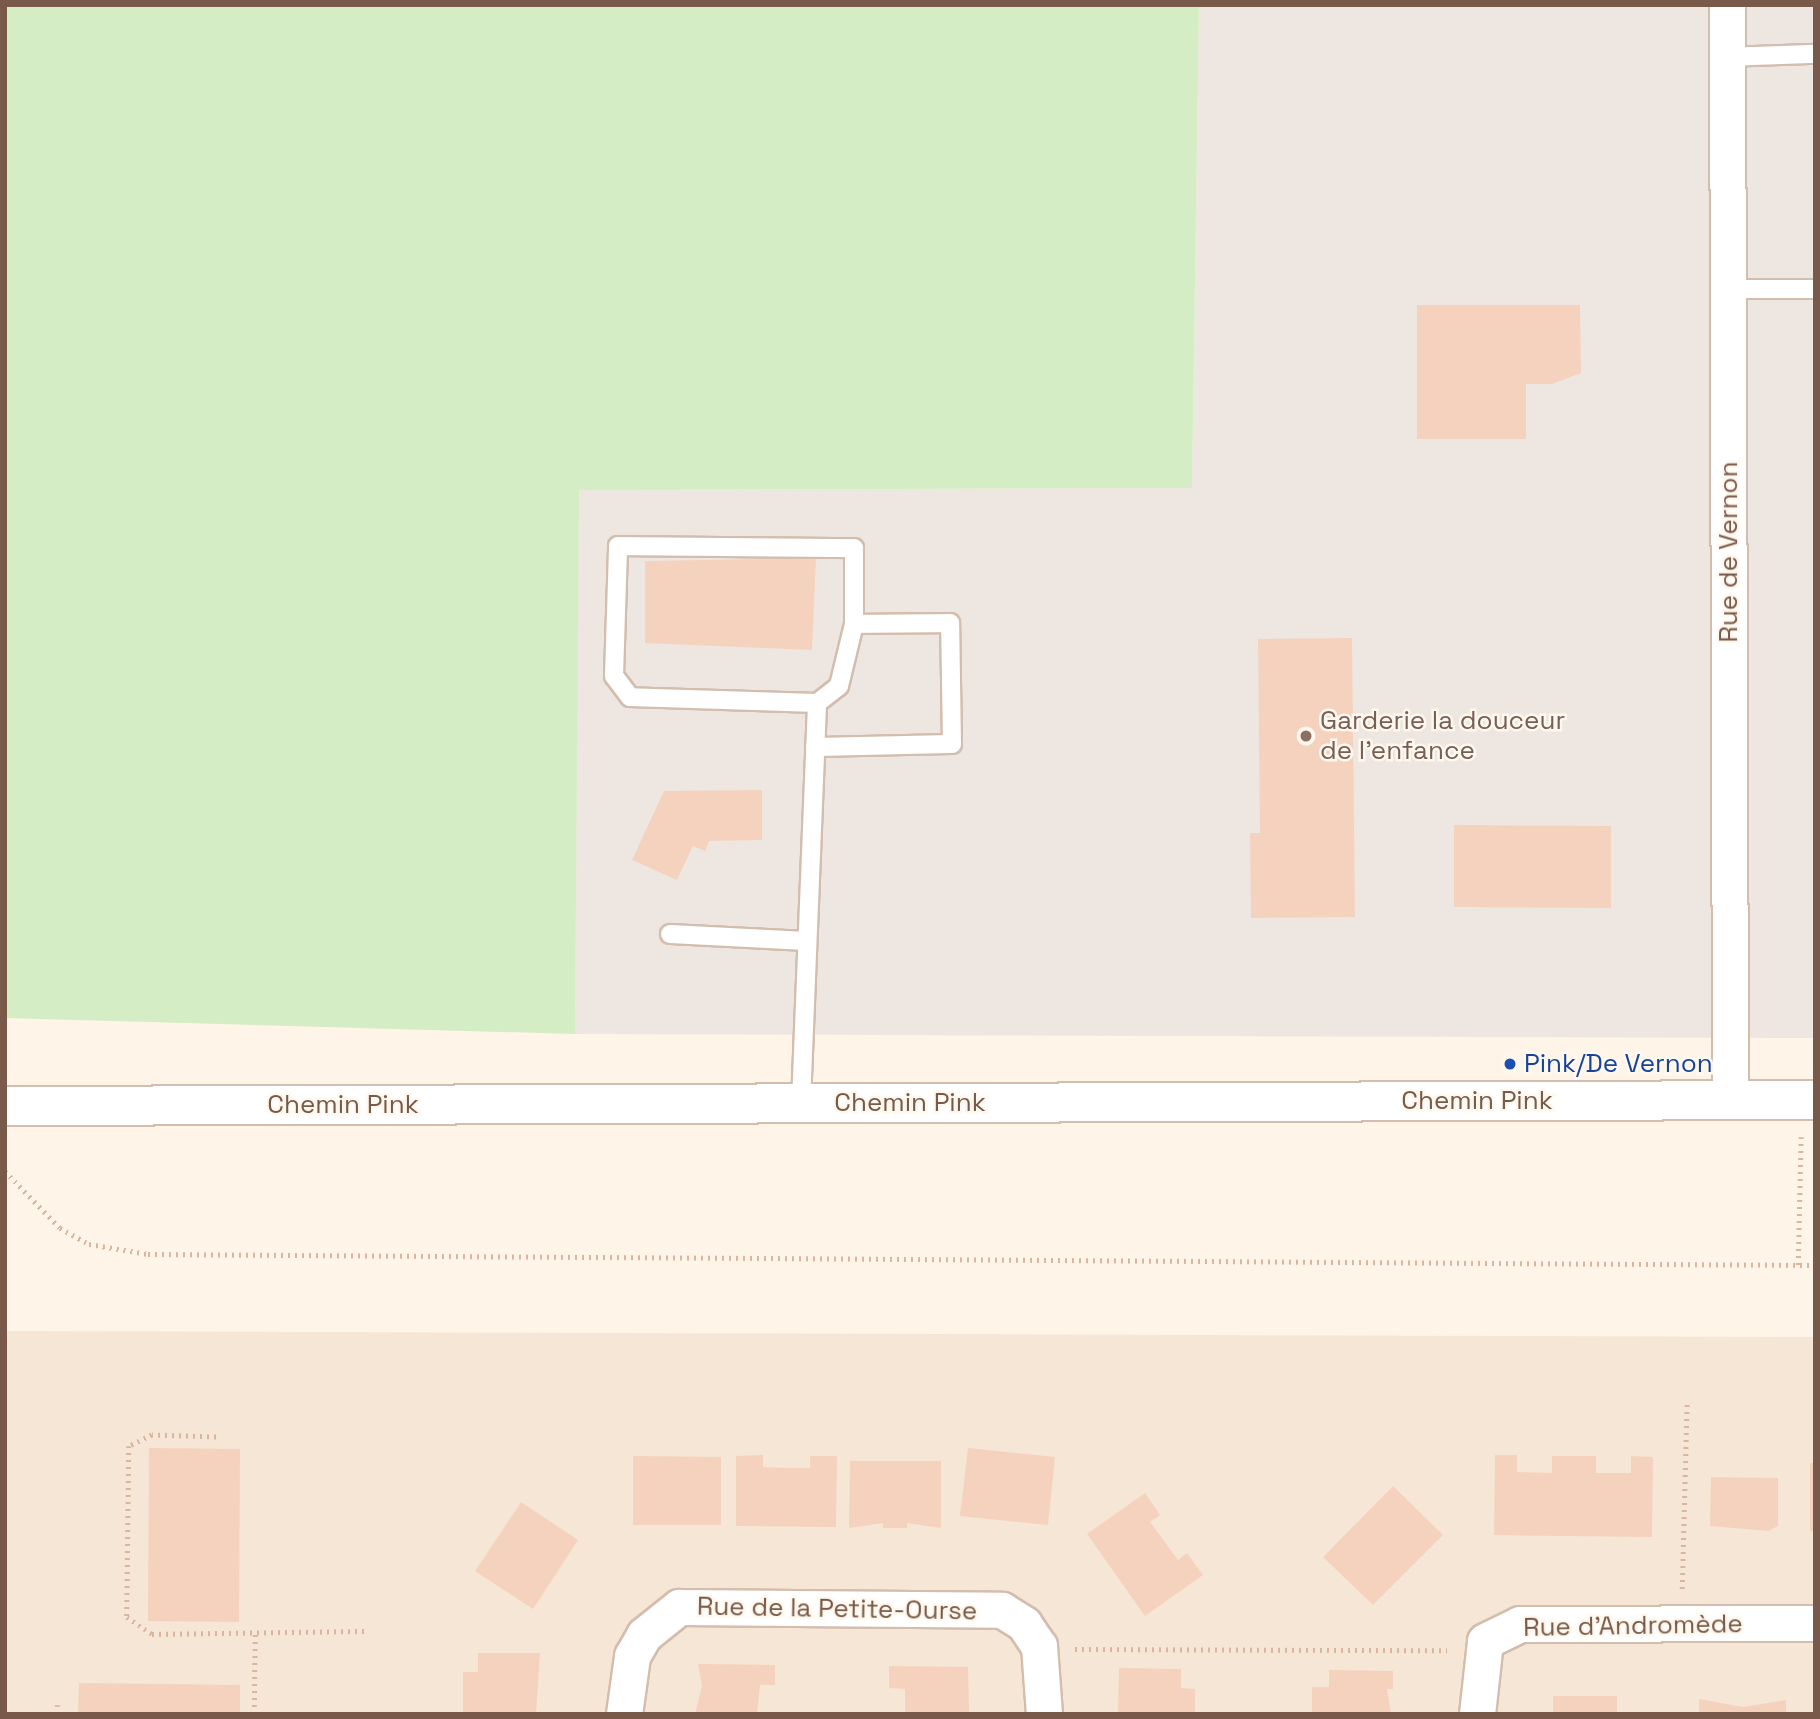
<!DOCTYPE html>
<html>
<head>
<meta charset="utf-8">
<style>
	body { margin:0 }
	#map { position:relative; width:1820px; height:1719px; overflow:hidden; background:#fef4e7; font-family:"Space Grotesk",sans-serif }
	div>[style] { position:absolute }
	.residential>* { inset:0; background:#f6e6d5 }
	.industrial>* { inset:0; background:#eee7e1 }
	.green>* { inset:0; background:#d5edc4 }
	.building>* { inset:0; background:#f5d2bd }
	.path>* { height:4.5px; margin-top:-2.25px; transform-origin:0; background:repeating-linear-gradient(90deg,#dab59f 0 2px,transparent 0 7px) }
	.roads { filter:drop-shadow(2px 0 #d3bdae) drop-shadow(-2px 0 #d3bdae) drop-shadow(0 2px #d3bdae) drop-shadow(0 -2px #d3bdae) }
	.lane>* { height:18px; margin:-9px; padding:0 9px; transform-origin:9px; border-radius:9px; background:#fff }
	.street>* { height:35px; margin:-17.5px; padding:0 17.5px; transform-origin:17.5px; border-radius:17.5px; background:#fff }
	.secondary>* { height:38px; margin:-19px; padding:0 19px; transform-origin:19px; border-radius:19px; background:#fff }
	.dots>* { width:19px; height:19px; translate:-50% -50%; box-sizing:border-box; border:4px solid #fff8ee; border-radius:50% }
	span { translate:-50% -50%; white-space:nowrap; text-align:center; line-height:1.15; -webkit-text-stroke:5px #fff8ee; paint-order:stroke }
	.street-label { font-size:26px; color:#795949 }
	.education-label { font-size:26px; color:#785e54 }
	.left { translate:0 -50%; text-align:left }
	.transit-label { font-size:26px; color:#164399 }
	.frame { position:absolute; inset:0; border:7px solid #795949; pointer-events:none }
</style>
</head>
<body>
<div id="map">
	<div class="residential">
		<div style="clip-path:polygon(5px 1331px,1815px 1337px,1815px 1714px,5px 1714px)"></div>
	</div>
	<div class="industrial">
		<div style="clip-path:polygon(1199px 5px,1815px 5px,1815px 1038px,575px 1034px,578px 490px,1192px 488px)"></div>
	</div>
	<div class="green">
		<div style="clip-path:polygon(5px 5px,1199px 5px,1192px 488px,579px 490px,575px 1034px,5px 1018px)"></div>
	</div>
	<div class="building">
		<div style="clip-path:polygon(1417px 305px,1580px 305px,1581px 373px,1552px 384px,1526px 384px,1526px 439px,1417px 439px)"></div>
		<div style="clip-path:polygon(816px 558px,812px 650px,645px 643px,645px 561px)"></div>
		<div style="clip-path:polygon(1352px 638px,1355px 917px,1251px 918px,1250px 833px,1260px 833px,1258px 639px)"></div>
		<div style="clip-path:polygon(762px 790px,762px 840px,709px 841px,705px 851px,693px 846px,677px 880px,632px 860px,664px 791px)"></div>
		<div style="clip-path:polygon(1454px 825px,1611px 826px,1611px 908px,1454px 907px)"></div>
		<div style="clip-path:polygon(149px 1448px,240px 1449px,239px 1622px,148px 1621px)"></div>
		<div style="clip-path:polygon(968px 1448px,1055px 1457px,1048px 1525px,960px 1516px)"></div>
		<div style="clip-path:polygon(763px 1455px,763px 1467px,786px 1468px,810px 1468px,810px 1456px,837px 1456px,836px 1527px,736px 1526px,736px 1456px)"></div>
		<div style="clip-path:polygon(1495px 1455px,1517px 1455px,1517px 1472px,1552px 1473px,1552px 1456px,1596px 1456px,1596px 1473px,1631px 1473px,1631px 1456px,1653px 1457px,1652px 1537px,1494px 1535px)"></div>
		<div style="clip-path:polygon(633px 1456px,721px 1457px,721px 1525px,633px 1525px)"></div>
		<div style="clip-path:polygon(850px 1461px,941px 1461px,941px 1528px,907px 1523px,907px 1528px,883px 1528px,883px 1523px,849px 1528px)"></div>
		<div style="clip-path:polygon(1810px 1463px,1815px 1463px,1815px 1531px,1810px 1531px)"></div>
		<div style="clip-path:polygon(1711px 1477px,1778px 1478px,1778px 1526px,1768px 1531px,1710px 1526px)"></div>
		<div style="clip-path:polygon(1393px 1486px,1443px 1535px,1373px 1605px,1323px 1557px)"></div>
		<div style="clip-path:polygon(1145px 1493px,1160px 1515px,1150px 1522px,1178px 1560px,1187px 1553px,1203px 1575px,1145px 1616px,1087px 1534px)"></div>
		<div style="clip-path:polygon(521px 1502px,578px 1540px,533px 1609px,475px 1571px)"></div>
		<div style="clip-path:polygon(478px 1653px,540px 1653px,536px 1714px,463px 1713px,463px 1672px,478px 1672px)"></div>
		<div style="clip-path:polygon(698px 1664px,775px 1665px,775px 1685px,760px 1685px,757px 1714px,695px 1714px,702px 1686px)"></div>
		<div style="clip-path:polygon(889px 1666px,968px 1667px,969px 1714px,905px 1714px,905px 1689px,889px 1688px)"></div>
		<div style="clip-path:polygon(1119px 1668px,1181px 1669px,1181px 1688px,1195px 1689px,1195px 1714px,1118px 1714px)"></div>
		<div style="clip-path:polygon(1329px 1670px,1393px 1671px,1393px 1689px,1387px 1689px,1391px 1714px,1312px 1714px,1312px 1687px,1329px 1687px)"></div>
		<div style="clip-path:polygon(79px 1683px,240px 1685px,240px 1714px,78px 1714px)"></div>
		<div style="clip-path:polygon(1553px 1696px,1617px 1696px,1617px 1714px,1553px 1714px)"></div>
		<div style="clip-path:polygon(1699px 1699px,1743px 1707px,1786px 1700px,1786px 1714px,1699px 1714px)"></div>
	</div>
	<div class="path">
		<div style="left:5px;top:1171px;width:79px;rotate:46deg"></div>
		<div style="left:60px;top:1228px;width:33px;rotate:29deg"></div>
		<div style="left:89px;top:1244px;width:60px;rotate:9.6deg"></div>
		<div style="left:148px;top:1254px;width:1667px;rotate:0.38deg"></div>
		<div style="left:1798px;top:1265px;width:128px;rotate:-88.7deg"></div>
		<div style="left:216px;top:1437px;width:64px;rotate:-178.2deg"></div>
		<div style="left:152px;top:1435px;width:25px;rotate:154deg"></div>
		<div style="left:129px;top:1446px;width:171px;rotate:90.7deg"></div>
		<div style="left:127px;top:1617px;width:30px;rotate:34deg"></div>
		<div style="left:152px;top:1634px;width:213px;rotate:-0.8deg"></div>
		<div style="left:1682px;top:1589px;width:188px;rotate:-88.5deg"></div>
		<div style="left:1075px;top:1649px;width:372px;rotate:0.2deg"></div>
		<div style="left:57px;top:1714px;width:9px;rotate:-90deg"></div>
		<div style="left:254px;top:1714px;width:82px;rotate:-89.3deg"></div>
	</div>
	<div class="roads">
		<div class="lane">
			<div style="left:1727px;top:57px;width:88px;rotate:-2deg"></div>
			<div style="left:1728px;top:289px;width:87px"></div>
			<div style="left:815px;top:747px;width:137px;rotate:-1.3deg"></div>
			<div style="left:952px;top:744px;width:121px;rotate:-90.9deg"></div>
			<div style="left:950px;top:623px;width:96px;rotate:179.4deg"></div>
			<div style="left:670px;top:934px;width:137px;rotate:2.9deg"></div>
			<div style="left:801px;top:1103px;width:400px;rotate:-87.7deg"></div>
			<div style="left:817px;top:703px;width:187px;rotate:-178.2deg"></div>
			<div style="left:630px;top:697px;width:26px;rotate:-127deg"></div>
			<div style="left:614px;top:676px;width:130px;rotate:-88.2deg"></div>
			<div style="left:618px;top:546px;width:236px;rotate:0.5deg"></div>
			<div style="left:854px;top:548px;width:76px;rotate:90deg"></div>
			<div style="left:854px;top:624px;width:64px;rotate:103.6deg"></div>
			<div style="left:839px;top:686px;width:28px;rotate:142deg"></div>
		</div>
		<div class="street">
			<div style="left:1727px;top:5px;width:1095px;rotate:89.84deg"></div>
			<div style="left:624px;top:1714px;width:59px;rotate:-82.1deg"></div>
			<div style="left:632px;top:1656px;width:24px;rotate:-60deg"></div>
			<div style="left:644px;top:1635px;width:45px;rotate:-38.7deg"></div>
			<div style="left:679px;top:1607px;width:323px;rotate:0.5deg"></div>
			<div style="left:1002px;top:1610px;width:26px;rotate:32deg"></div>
			<div style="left:1024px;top:1624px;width:27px;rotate:56deg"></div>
			<div style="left:1039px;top:1646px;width:68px;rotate:85.8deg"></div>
			<div style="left:1477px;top:1714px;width:73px;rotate:-83.7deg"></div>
			<div style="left:1485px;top:1641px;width:39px;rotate:-26deg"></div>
			<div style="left:1520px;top:1624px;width:295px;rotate:-0.2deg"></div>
		</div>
		<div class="secondary">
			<div style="left:5px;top:1106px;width:1810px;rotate:-0.19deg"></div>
		</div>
	</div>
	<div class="dots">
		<div style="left:1306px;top:736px;background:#8d6e63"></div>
		<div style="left:1510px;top:1064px;background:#1a4fb4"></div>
	</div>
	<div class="street-label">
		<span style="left:1729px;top:552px;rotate:-90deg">Rue de Vernon</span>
		<span style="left:1477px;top:1101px">Chemin Pink</span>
		<span style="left:910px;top:1103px">Chemin Pink</span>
		<span style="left:343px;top:1105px">Chemin Pink</span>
		<span style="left:837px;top:1609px;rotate:1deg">Rue de la Petite-Ourse</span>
		<span style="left:1633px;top:1626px;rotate:-1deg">Rue d'Andromède</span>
	</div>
	<div class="education-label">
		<span class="left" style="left:1320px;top:736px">Garderie la douceur<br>de l'enfance</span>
	</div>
	<div class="transit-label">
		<span class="left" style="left:1524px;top:1064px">Pink/De Vernon</span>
	</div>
	<div class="frame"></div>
</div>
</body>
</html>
